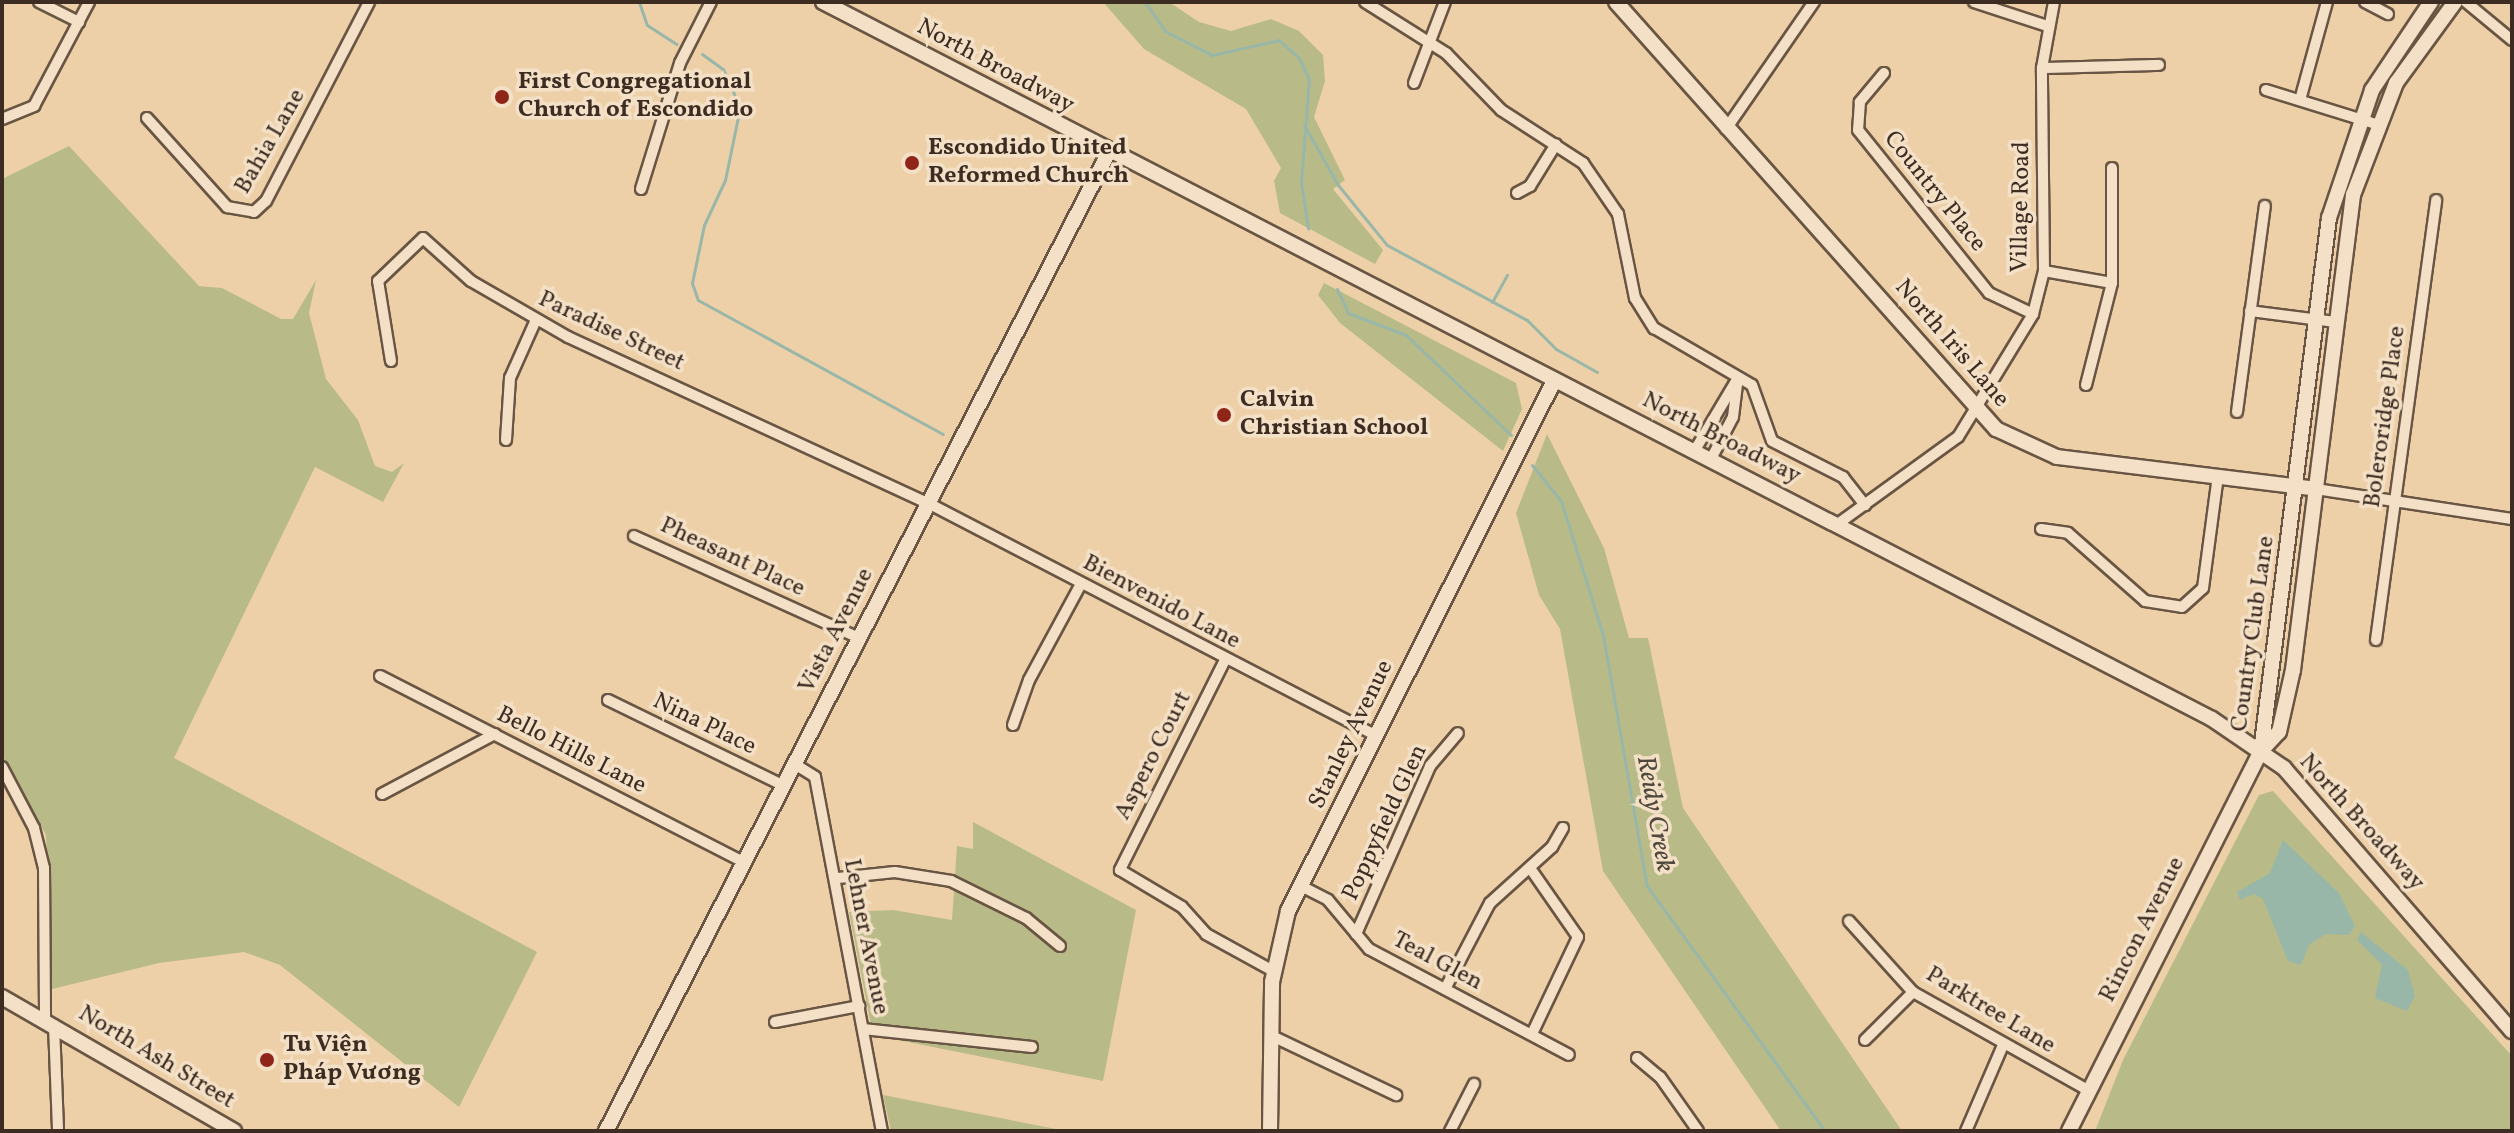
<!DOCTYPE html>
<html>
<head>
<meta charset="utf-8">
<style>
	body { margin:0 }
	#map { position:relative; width:2514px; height:1133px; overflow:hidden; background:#edd0a7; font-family:Vollkorn,serif }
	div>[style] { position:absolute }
	.green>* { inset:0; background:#b8bb87 }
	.water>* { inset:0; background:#99b7a9 }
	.stream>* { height:3px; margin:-1.5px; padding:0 1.5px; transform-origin:1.5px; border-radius:1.5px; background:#99b7a9 }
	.roads { filter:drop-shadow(2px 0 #695543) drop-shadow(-2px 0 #695543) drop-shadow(0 2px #695543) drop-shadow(0 -2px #695543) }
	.street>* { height:10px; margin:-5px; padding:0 5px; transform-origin:5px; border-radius:5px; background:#f3e0c6 }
	.secondary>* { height:14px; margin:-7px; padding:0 7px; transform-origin:7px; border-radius:7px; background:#f3e0c6 }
	.dots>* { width:22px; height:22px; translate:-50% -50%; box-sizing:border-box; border:4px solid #f3e0c6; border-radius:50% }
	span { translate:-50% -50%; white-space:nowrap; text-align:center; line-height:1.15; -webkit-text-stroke:7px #f3e0c6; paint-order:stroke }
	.street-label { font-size:24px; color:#3d2c22 }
	.poi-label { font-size:24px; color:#3d2c22; font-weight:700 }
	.left { translate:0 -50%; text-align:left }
	.water-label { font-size:26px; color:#4f483d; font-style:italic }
	.frame { position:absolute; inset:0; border:4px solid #3d2c22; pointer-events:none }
</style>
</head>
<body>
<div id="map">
	<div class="green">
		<div style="clip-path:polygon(1103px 2px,1169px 2px,1199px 22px,1231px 31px,1271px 19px,1299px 31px,1323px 55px,1325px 81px,1314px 117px,1345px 180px,1333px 189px,1383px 250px,1375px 264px,1280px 213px,1274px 181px,1281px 168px,1246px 109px,1144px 49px)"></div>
		<div style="clip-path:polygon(69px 146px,199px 286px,222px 288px,281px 319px,293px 319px,316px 280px,309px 313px,326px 379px,358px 420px,375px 466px,392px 472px,404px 463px,383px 502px,315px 467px,174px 758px,537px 952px,459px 1107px,280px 965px,244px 952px,159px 963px,52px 989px,46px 835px,2px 755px,2px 179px)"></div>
		<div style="clip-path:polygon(1324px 283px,1516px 383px,1522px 409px,1503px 451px,1340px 323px,1318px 295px)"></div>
		<div style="clip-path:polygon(1547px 434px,1604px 548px,1629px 638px,1648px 638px,1683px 808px,1902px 1131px,1781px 1131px,1603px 871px,1560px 629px,1539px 595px,1516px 513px)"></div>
		<div style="clip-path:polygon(2273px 791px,2512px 1056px,2512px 1131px,2095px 1131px,2123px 1060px,2259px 795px)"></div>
		<div style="clip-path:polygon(973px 822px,1136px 910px,1103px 1081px,873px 1035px,849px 912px,893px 910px,952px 920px,957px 846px,973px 849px)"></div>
		<div style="clip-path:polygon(883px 1095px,1066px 1131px,891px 1131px)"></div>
	</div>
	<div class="water">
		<div style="clip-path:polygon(2283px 840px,2339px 893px,2355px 926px,2349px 935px,2326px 934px,2309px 945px,2301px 965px,2288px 961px,2263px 899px,2254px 894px,2240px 900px,2237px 892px,2270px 873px)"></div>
		<div style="clip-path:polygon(2361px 932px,2408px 970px,2415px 996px,2407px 1011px,2375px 998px,2382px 965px,2357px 940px)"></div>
	</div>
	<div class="stream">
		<div style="left:639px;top:2px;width:24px;rotate:71deg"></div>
		<div style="left:647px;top:25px;width:35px;rotate:33deg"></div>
		<div style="left:1145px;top:2px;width:35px;rotate:55deg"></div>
		<div style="left:1165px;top:31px;width:53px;rotate:27.1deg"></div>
		<div style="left:1212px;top:55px;width:69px;rotate:-12.6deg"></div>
		<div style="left:1279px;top:40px;width:27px;rotate:42deg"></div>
		<div style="left:1299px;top:58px;width:23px;rotate:65deg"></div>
		<div style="left:1309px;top:79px;width:103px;rotate:94.4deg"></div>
		<div style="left:1301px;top:182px;width:47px;rotate:81.3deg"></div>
		<div style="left:702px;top:54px;width:26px;rotate:36deg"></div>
		<div style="left:723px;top:69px;width:42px;rotate:65.9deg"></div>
		<div style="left:740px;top:107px;width:75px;rotate:101.6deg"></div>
		<div style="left:725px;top:180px;width:50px;rotate:115deg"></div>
		<div style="left:704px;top:225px;width:59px;rotate:101.7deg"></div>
		<div style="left:692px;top:283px;width:18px;rotate:71deg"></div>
		<div style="left:698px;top:300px;width:279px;rotate:28.7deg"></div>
		<div style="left:1304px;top:125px;width:69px;rotate:60.5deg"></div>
		<div style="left:1338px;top:185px;width:77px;rotate:50.8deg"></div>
		<div style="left:1387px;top:245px;width:159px;rotate:28.2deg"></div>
		<div style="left:1527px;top:320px;width:41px;rotate:45deg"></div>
		<div style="left:1556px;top:349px;width:47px;rotate:29.3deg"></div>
		<div style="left:1337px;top:289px;width:26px;rotate:65deg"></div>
		<div style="left:1348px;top:313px;width:62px;rotate:20.8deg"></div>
		<div style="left:1406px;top:335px;width:145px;rotate:43.6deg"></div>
		<div style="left:1492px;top:302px;width:31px;rotate:-61deg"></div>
		<div style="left:1532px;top:465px;width:46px;rotate:51.1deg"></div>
		<div style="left:1561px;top:501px;width:140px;rotate:72.6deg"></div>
		<div style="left:1603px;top:635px;width:255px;rotate:80.1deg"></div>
		<div style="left:1647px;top:886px;width:303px;rotate:54deg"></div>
	</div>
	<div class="roads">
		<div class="street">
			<div style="left:39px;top:2px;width:45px;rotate:26.6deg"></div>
			<div style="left:1365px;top:2px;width:96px;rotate:32.2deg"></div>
			<div style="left:1446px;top:53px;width:79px;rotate:46deg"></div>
			<div style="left:1501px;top:110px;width:98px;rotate:32.9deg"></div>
			<div style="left:1583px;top:163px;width:62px;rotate:55.5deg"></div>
			<div style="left:1618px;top:214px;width:86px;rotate:78.6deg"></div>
			<div style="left:1635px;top:298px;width:36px;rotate:58deg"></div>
			<div style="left:1654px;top:328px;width:113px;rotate:30.2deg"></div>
			<div style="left:1752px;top:385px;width:59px;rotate:70.3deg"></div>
			<div style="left:1772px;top:441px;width:80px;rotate:26.9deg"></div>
			<div style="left:1843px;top:477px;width:36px;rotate:52deg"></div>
			<div style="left:1974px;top:2px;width:77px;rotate:18.2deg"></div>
			<div style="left:2365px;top:2px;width:26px;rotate:28deg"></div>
			<div style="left:2466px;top:2px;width:60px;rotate:39.6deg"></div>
			<div style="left:2042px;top:68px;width:117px;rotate:-1.5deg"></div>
			<div style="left:1884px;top:73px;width:38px;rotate:130deg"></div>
			<div style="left:1860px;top:102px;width:28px;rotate:94deg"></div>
			<div style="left:1858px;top:130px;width:209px;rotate:51.2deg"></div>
			<div style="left:1989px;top:293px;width:49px;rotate:25.5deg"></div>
			<div style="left:1414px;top:83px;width:87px;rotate:-69.1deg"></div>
			<div style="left:2266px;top:90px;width:115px;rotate:17.2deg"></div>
			<div style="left:2300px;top:100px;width:102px;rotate:-74.6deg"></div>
			<div style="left:147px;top:118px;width:120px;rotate:48deg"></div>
			<div style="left:227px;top:207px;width:27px;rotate:10deg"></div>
			<div style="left:254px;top:212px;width:16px;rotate:-43deg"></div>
			<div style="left:266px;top:201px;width:224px;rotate:-62.6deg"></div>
			<div style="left:2px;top:119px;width:35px;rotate:-22deg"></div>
			<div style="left:34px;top:106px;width:118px;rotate:-62.1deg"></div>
			<div style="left:1726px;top:129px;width:155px;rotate:-55.3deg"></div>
			<div style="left:641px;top:189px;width:132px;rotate:-72.8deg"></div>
			<div style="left:680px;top:63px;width:68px;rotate:-63.1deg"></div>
			<div style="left:1517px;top:193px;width:15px;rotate:-28deg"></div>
			<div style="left:1530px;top:186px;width:49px;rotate:-58.2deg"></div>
			<div style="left:2044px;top:271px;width:69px;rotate:10deg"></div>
			<div style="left:2250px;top:311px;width:87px;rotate:7.3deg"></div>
			<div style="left:391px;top:361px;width:81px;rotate:-99.2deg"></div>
			<div style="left:378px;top:281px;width:62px;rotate:-43.7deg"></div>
			<div style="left:423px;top:238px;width:64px;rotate:41.9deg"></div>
			<div style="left:471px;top:281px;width:112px;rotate:30deg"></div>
			<div style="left:568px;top:337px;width:396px;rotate:24.8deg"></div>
			<div style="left:928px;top:503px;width:506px;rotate:27.43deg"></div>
			<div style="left:2086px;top:385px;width:105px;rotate:-75.7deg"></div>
			<div style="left:2112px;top:283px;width:115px;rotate:-90deg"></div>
			<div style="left:2237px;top:412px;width:208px;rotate:-82.3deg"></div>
			<div style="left:506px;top:440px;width:62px;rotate:-86.3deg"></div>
			<div style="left:510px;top:378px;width:64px;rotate:-65.9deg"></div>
			<div style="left:1695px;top:450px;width:84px;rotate:-59.2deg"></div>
			<div style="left:1711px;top:459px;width:47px;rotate:-62.4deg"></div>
			<div style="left:1733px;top:417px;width:39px;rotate:-83deg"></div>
			<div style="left:2316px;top:489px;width:198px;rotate:8.7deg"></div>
			<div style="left:1839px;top:523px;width:147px;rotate:-35.9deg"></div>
			<div style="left:1958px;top:437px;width:144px;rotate:-58.6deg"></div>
			<div style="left:2033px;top:314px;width:44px;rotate:-75.7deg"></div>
			<div style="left:2044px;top:271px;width:203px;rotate:-90.6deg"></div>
			<div style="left:2042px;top:68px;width:67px;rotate:-79.7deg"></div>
			<div style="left:2041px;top:529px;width:27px;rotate:8deg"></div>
			<div style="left:2068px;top:533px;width:103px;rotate:41.4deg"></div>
			<div style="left:2145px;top:601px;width:37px;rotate:9deg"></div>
			<div style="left:2182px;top:607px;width:28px;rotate:-42deg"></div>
			<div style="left:2203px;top:588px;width:113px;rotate:-82.4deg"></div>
			<div style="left:634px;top:536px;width:245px;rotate:24.4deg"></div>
			<div style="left:2376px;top:640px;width:444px;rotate:-82.2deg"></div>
			<div style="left:1225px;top:660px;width:235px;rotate:116.6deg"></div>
			<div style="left:1120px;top:870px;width:72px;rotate:30.8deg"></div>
			<div style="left:1182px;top:907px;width:36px;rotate:48deg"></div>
			<div style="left:1206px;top:934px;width:79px;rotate:28.8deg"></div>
			<div style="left:380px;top:676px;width:408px;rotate:27.1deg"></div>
			<div style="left:608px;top:700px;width:194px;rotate:26deg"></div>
			<div style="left:1013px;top:725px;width:48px;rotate:-70.4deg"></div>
			<div style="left:1029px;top:680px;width:109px;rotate:-61.6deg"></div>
			<div style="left:793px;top:763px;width:26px;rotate:32deg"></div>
			<div style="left:815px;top:777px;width:360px;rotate:79.3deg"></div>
			<div style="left:2px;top:767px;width:69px;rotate:62.3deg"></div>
			<div style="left:34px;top:828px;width:41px;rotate:76deg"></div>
			<div style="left:44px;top:868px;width:149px;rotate:89.6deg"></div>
			<div style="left:382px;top:794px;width:128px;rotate:-28deg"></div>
			<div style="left:1530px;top:868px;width:84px;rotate:55.2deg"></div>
			<div style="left:1578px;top:937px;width:107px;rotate:115.4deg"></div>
			<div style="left:838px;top:878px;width:57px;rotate:-6deg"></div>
			<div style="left:895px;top:872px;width:57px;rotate:9.1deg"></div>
			<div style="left:951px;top:881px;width:84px;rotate:26.3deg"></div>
			<div style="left:1026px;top:918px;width:44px;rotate:39.5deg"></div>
			<div style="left:1301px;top:886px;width:30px;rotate:27deg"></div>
			<div style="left:1328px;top:900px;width:64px;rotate:50.1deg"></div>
			<div style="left:1369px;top:949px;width:226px;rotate:27.9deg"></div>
			<div style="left:1849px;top:921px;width:96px;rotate:48deg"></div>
			<div style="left:1913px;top:992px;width:198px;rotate:29.3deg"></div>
			<div style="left:1356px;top:934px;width:184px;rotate:-66.2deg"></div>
			<div style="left:1430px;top:766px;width:43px;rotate:-49.7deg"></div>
			<div style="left:1445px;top:989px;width:97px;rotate:-62.4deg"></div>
			<div style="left:1490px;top:903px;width:84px;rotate:-42.1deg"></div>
			<div style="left:1552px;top:847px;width:22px;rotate:-60deg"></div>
			<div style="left:775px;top:1022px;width:86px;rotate:-10.8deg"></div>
			<div style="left:54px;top:1025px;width:106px;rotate:87.8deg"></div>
			<div style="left:863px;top:1029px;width:170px;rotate:6.1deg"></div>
			<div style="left:1270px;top:1035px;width:140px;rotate:25.5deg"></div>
			<div style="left:1865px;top:1040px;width:68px;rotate:-45deg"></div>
			<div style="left:1637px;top:1058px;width:30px;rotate:40deg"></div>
			<div style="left:1660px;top:1077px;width:66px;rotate:54.9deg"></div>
			<div style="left:1450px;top:1131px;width:53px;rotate:-62.9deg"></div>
			<div style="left:1966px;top:1131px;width:94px;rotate:-66.7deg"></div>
		</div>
		<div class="secondary">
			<div style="left:823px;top:2px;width:1563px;rotate:27.3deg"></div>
			<div style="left:2212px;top:719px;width:87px;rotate:34.2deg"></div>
			<div style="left:2284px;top:768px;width:348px;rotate:49.1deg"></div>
			<div style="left:1616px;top:2px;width:572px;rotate:48.33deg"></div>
			<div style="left:1996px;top:429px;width:67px;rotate:24.7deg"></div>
			<div style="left:2057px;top:457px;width:261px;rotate:7deg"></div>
			<div style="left:2261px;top:751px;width:537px;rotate:-82.73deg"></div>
			<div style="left:2329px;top:218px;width:135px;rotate:-71.4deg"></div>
			<div style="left:2372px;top:90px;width:106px;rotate:-56.2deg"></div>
			<div style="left:2px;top:997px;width:268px;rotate:30deg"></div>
			<div style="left:606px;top:1131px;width:1101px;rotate:-62.81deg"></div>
			<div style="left:1270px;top:1131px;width:149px;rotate:-89.2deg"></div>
			<div style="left:1272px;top:982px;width:73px;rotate:-77.3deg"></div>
			<div style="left:1288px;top:911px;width:593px;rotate:-63.35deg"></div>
			<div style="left:2069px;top:1131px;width:426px;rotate:-63.2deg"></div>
			<div style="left:2261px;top:751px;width:26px;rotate:-47deg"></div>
			<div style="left:2279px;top:732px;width:64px;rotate:-77.3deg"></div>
			<div style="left:2293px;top:670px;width:479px;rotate:-82.8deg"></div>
			<div style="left:2353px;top:195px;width:120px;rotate:-69deg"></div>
			<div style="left:2396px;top:83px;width:100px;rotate:-53.9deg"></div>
		</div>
	</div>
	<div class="dots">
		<div style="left:502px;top:97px;background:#8f2418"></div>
		<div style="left:912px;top:163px;background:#8f2418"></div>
		<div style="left:1224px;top:415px;background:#8f2418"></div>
		<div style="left:267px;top:1060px;background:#8f2418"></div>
	</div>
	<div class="street-label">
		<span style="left:995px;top:67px;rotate:28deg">North Broadway</span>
		<span style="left:271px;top:142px;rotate:-60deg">Bahia Lane</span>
		<span style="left:1934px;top:192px;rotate:51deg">Country Place</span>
		<span style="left:2022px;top:207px;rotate:-89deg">Village Road</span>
		<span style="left:611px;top:332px;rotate:25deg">Paradise Street</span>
		<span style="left:1951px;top:344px;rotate:49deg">North Iris Lane</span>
		<span style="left:2386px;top:417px;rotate:-82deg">Boleroridge Place</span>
		<span style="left:1721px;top:439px;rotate:27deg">North Broadway</span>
		<span style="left:732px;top:558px;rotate:25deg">Pheasant Place</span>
		<span style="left:1161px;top:603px;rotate:28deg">Bienvenido Lane</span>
		<span style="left:837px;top:631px;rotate:-63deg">Vista Avenue</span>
		<span style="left:2254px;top:634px;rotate:-82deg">Country Club Lane</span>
		<span style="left:704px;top:725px;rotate:26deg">Nina Place</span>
		<span style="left:1352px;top:735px;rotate:-64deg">Stanley Avenue</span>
		<span style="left:571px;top:751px;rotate:27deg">Bello Hills Lane</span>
		<span style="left:1154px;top:756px;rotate:-63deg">Aspero Court</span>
		<span style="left:1386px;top:823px;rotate:-65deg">Poppyfield Glen</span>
		<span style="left:2361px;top:823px;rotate:48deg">North Broadway</span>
		<span style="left:2143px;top:930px;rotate:-63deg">Rincon Avenue</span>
		<span style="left:865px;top:937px;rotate:79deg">Lehner Avenue</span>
		<span style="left:1437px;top:962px;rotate:28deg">Teal Glen</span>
		<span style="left:1990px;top:1011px;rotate:31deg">Parktree Lane</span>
		<span style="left:156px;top:1058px;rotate:31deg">North Ash Street</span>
	</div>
	<div class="poi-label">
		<span class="left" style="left:518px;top:97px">First Congregational<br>Church of Escondido</span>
		<span class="left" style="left:928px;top:163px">Escondido United<br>Reformed Church</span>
		<span class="left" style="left:1240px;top:415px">Calvin<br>Christian School</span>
		<span class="left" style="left:283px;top:1060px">Tu Viện<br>Pháp Vương</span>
	</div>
	<div class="water-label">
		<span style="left:1654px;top:814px;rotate:80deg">Reidy Creek</span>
	</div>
	<div class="frame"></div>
</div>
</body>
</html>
